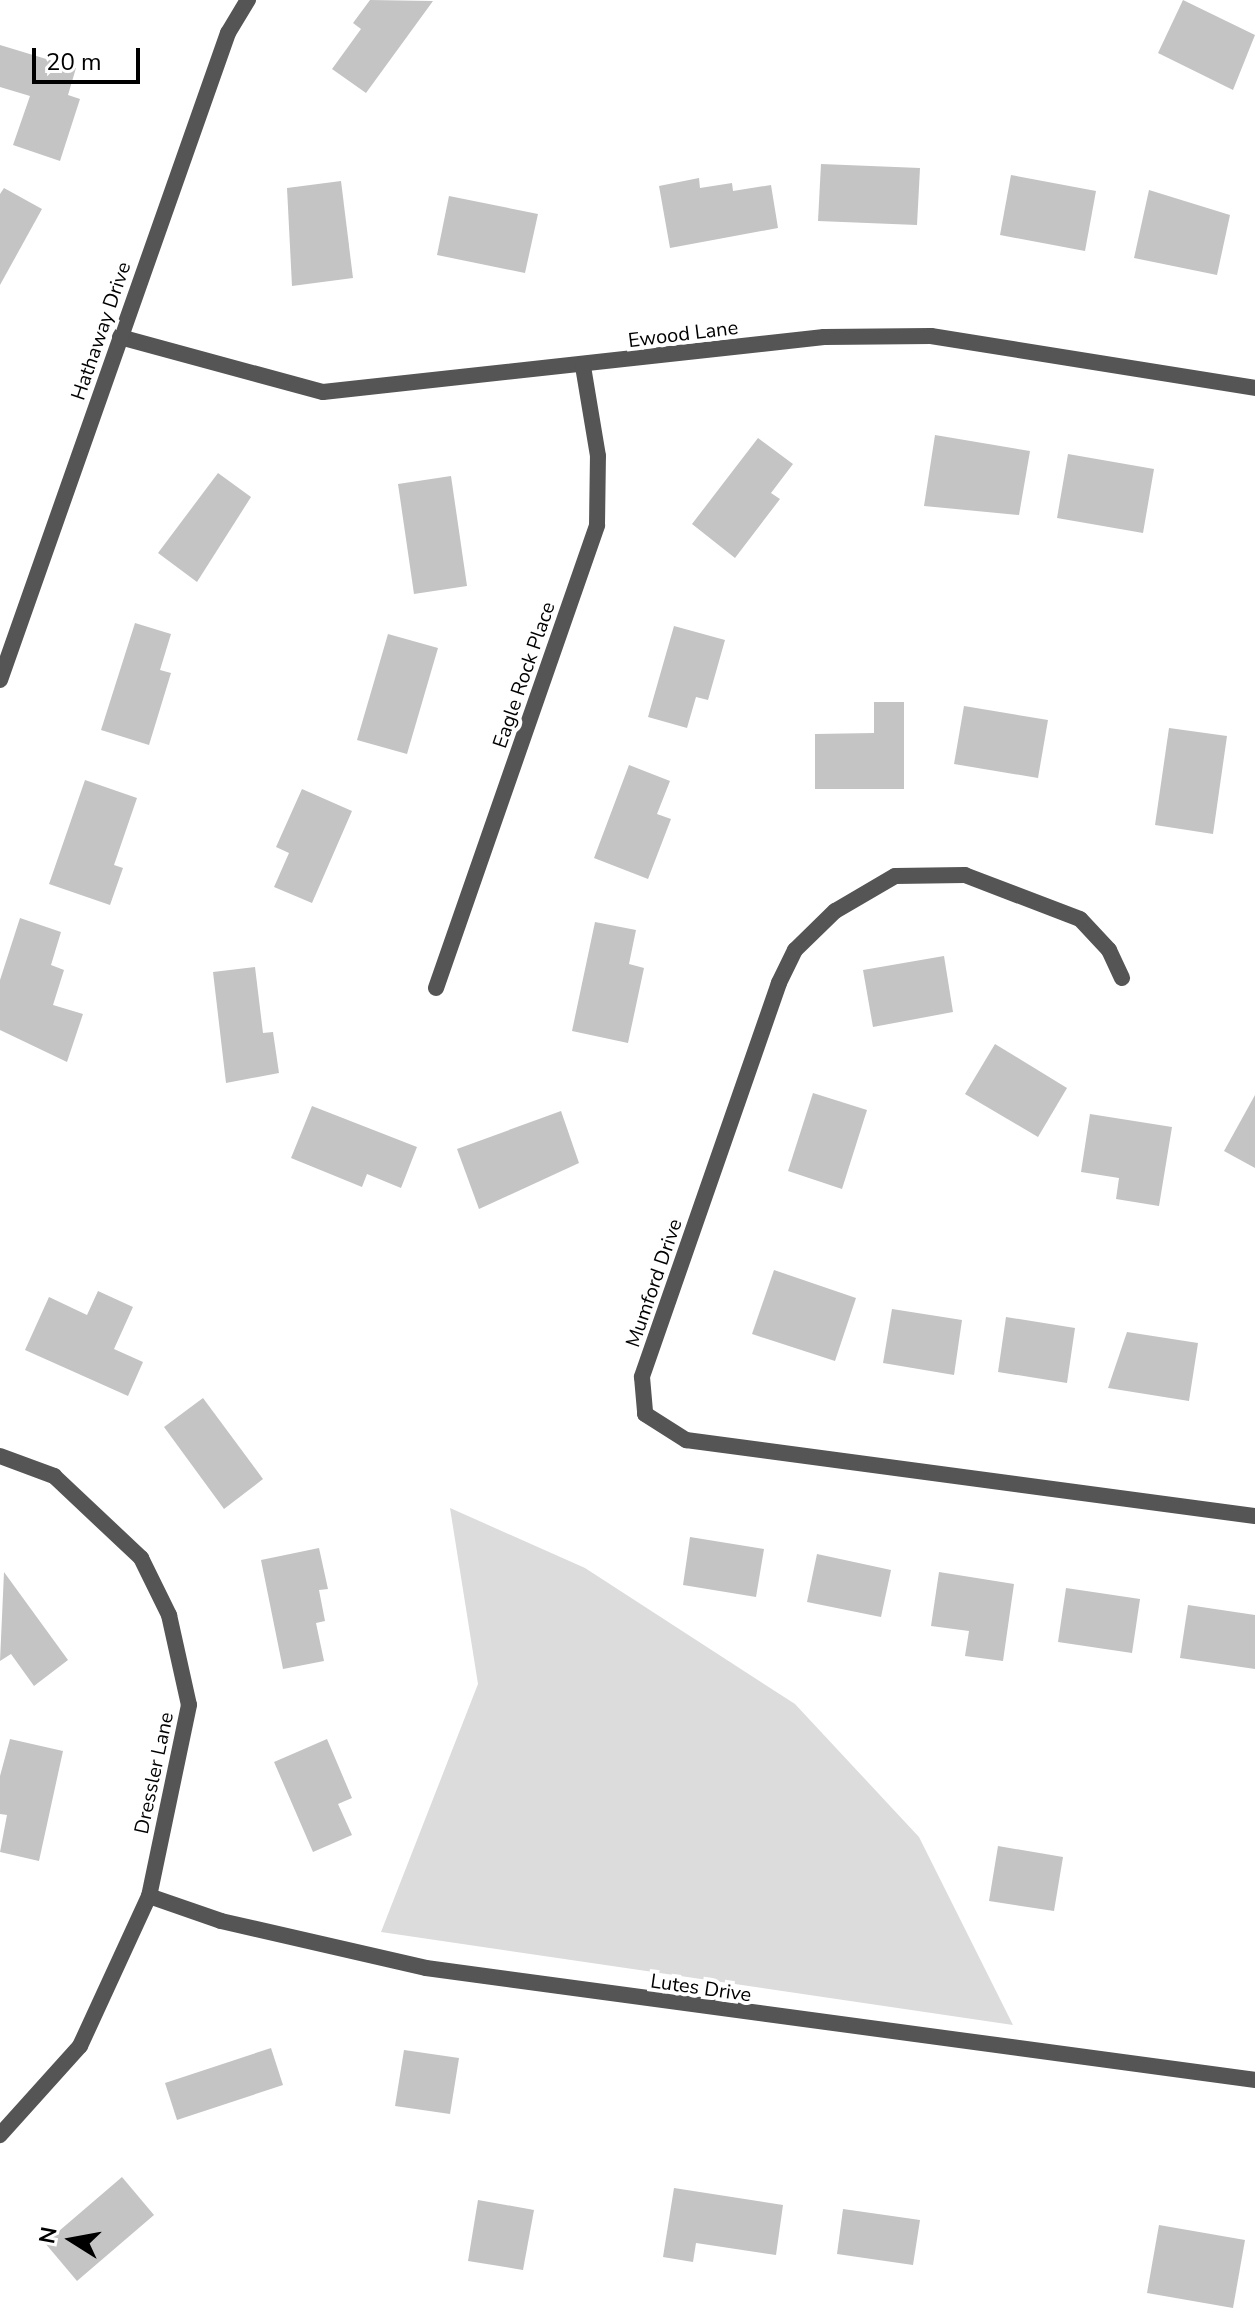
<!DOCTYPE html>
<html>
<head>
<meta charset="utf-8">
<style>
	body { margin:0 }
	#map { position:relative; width:1255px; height:2312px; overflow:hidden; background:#fff; font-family:"Nunito Sans",sans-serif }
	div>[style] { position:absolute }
	.green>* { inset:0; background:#dcdcdc }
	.building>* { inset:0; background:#c4c4c4 }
	.minor>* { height:16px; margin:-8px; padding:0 8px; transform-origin:8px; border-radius:8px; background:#555 }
	.tertiary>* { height:16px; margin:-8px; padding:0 8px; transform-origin:8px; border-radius:8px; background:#555 }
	span { translate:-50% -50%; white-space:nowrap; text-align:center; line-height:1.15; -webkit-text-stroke:8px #fff; paint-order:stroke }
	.street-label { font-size:20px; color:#000 }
	.north { position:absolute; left:32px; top:2200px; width:80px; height:80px; -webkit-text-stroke:6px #fff; paint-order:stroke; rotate:281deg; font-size:22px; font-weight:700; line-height:32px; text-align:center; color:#000 }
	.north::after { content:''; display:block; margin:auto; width:28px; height:36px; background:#000; clip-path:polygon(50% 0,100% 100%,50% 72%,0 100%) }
	.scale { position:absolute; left:32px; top:48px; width:108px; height:36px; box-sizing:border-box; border:4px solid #000; border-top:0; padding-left:10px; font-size:24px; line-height:28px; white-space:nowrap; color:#000; -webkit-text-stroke:6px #fff; paint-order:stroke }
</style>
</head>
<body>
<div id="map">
	<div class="green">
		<div style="clip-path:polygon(450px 1508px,585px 1568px,795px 1704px,919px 1837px,1013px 2025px,381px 1932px,478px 1684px)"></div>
	</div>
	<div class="building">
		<div style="clip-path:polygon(370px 0,433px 1px,366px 93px,332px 69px,361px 29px,353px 23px)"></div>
		<div style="clip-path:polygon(1183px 0,1255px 35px,1233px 90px,1158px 53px)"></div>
		<div style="clip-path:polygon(0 45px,76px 68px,68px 95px,80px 99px,60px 161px,13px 145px,30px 96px,0 87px)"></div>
		<div style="clip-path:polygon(821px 164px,920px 168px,917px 225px,818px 221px)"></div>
		<div style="clip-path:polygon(1011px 175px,1096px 191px,1085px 251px,1000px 235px)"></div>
		<div style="clip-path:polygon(699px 178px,700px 188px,732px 183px,733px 191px,771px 185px,778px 228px,670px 248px,659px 186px)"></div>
		<div style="clip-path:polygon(341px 181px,353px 278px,292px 286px,287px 188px)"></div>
		<div style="clip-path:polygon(4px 188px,42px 209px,0 285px,0 194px)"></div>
		<div style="clip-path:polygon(1149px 190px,1230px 215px,1217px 275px,1134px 258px)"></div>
		<div style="clip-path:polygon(449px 196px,538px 214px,525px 273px,437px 255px)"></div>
		<div style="clip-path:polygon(935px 435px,1030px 451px,1019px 515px,924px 506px)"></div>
		<div style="clip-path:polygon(758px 438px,793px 464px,771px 493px,780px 499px,735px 558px,692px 524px)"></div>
		<div style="clip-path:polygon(1068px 454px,1154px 469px,1143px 533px,1057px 518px)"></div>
		<div style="clip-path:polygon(218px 473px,251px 497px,197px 582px,158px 553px)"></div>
		<div style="clip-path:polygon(451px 476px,467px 586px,414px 594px,398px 484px)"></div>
		<div style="clip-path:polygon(135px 623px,171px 634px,160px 670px,171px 673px,149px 745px,101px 730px)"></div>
		<div style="clip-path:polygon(674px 626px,725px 640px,708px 700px,696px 697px,687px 728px,648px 717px)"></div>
		<div style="clip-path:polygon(388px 634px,438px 648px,407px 754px,357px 740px)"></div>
		<div style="clip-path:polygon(874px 702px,904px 702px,904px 789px,815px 789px,815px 734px,874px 733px)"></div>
		<div style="clip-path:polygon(964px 706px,1048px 720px,1038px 778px,954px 764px)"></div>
		<div style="clip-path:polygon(1169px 728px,1227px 736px,1213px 834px,1155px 825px)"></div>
		<div style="clip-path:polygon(629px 765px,670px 781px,657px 814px,671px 819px,648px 879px,594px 858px)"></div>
		<div style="clip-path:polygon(85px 780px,137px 798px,114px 865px,123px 868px,110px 905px,49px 884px)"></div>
		<div style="clip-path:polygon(302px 789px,352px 811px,312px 903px,274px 887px,289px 853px,276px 847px)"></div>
		<div style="clip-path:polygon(20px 918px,61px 932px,51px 965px,64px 970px,53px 1005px,83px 1014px,67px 1062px,0 1030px,0 980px)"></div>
		<div style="clip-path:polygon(595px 922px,636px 930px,629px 964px,644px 968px,628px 1043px,572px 1031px)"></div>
		<div style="clip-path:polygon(944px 956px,953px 1012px,873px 1027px,863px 970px)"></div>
		<div style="clip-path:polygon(255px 967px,263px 1033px,273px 1032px,279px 1073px,226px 1083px,213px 972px)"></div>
		<div style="clip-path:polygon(995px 1044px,1067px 1088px,1038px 1137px,965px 1094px)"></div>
		<div style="clip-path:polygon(813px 1093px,867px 1110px,842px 1189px,788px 1171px)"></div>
		<div style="clip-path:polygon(1255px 1095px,1255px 1168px,1224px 1151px)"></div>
		<div style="clip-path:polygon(312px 1106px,417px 1147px,401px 1188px,367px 1174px,362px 1187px,291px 1158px)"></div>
		<div style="clip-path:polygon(561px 1111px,579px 1163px,479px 1209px,457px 1149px)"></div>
		<div style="clip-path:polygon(1090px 1114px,1172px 1127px,1159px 1206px,1116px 1199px,1119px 1178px,1081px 1172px)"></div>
		<div style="clip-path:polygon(774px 1270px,856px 1298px,835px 1361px,752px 1334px)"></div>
		<div style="clip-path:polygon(98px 1291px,133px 1307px,114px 1349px,143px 1362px,128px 1396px,25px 1350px,49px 1297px,87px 1315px)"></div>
		<div style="clip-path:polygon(892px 1309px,962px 1320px,954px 1375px,883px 1363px)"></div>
		<div style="clip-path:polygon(1006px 1317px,1075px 1328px,1067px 1383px,998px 1372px)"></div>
		<div style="clip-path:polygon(1127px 1332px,1198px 1343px,1189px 1401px,1108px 1388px)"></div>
		<div style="clip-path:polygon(203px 1398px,263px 1479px,224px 1509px,164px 1427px)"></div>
		<div style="clip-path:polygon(690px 1537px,764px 1549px,756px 1597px,683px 1585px)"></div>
		<div style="clip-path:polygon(319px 1548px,328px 1589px,319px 1590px,325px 1621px,316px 1623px,324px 1661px,283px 1669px,261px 1560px)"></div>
		<div style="clip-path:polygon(817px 1554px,891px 1570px,881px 1617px,807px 1602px)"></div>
		<div style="clip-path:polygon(4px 1572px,68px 1660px,34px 1686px,11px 1654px,0 1661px)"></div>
		<div style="clip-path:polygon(939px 1572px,1014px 1584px,1003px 1661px,965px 1656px,969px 1631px,931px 1626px)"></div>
		<div style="clip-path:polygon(1066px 1588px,1140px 1599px,1132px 1653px,1058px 1642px)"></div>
		<div style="clip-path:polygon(1188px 1605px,1255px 1615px,1255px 1669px,1180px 1658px)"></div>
		<div style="clip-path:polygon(10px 1739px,63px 1751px,39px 1861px,0 1852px,7px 1815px,0 1814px,0 1776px)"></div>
		<div style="clip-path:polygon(327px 1739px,352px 1798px,338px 1804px,352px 1835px,313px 1852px,274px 1762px)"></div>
		<div style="clip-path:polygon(998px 1846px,1063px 1857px,1054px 1911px,989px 1901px)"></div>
		<div style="clip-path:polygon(271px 2048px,283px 2085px,177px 2120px,165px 2083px)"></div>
		<div style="clip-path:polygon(404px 2050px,459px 2058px,450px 2114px,395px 2106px)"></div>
		<div style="clip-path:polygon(122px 2177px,154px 2215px,77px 2281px,45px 2243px)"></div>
		<div style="clip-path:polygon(674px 2188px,783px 2205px,776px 2255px,696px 2243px,693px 2262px,663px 2257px)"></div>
		<div style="clip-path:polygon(478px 2200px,534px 2210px,523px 2270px,468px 2261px)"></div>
		<div style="clip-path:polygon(843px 2209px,920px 2220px,913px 2265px,837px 2254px)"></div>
		<div style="clip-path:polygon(1159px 2225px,1245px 2240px,1233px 2308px,1147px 2293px)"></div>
	</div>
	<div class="minor">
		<div style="left:120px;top:337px;width:210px;rotate:15.2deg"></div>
		<div style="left:323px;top:392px;width:504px;rotate:-6.26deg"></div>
		<div style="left:824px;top:337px;width:107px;rotate:-0.5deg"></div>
		<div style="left:931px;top:336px;width:328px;rotate:9.1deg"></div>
		<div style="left:1122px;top:978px;width:31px;rotate:-115deg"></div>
		<div style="left:1109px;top:950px;width:42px;rotate:-133.1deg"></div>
		<div style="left:1080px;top:919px;width:123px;rotate:-159.1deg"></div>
		<div style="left:965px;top:875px;width:70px;rotate:179.2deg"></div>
		<div style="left:895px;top:876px;width:69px;rotate:149.7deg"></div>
		<div style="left:835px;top:911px;width:56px;rotate:135.7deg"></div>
		<div style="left:795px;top:950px;width:37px;rotate:116deg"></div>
		<div style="left:779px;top:983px;width:417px;rotate:109.2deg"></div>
		<div style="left:642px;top:1377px;width:37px;rotate:85deg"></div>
		<div style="left:645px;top:1414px;width:49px;rotate:32.4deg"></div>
		<div style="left:686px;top:1440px;width:574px;rotate:7.61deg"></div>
		<div style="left:436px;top:988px;width:490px;rotate:-70.8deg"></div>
		<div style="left:597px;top:525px;width:69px;rotate:-89.2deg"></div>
		<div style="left:598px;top:456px;width:91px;rotate:-99.5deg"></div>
		<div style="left:0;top:1456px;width:58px;rotate:20.3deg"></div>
		<div style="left:54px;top:1476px;width:120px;rotate:43.3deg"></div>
		<div style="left:141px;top:1558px;width:64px;rotate:63.8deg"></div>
		<div style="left:169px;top:1615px;width:92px;rotate:77.5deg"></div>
		<div style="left:189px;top:1705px;width:195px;rotate:101.8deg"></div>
		<div style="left:149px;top:1896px;width:165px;rotate:114.7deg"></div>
		<div style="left:80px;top:2046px;width:120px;rotate:132deg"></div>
		<div style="left:149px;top:1896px;width:76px;rotate:19.1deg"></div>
		<div style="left:221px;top:1921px;width:210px;rotate:12.9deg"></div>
		<div style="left:426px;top:1968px;width:837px;rotate:7.69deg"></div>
	</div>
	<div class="tertiary">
		<div style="left:0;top:680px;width:686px;rotate:-70.59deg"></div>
		<div style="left:228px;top:33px;width:39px;rotate:-59deg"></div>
	</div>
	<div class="street-label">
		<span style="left:101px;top:331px;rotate:-71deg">Hathaway Drive</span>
		<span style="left:683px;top:334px;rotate:-7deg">Ewood Lane</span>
		<span style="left:524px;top:675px;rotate:-71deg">Eagle Rock Place</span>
		<span style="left:654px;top:1283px;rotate:-71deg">Mumford Drive</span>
		<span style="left:154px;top:1773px;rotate:-78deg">Dressler Lane</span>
		<span style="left:701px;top:1988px;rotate:8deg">Lutes Drive</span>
	</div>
	<div class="north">N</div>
	<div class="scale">20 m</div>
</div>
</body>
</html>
